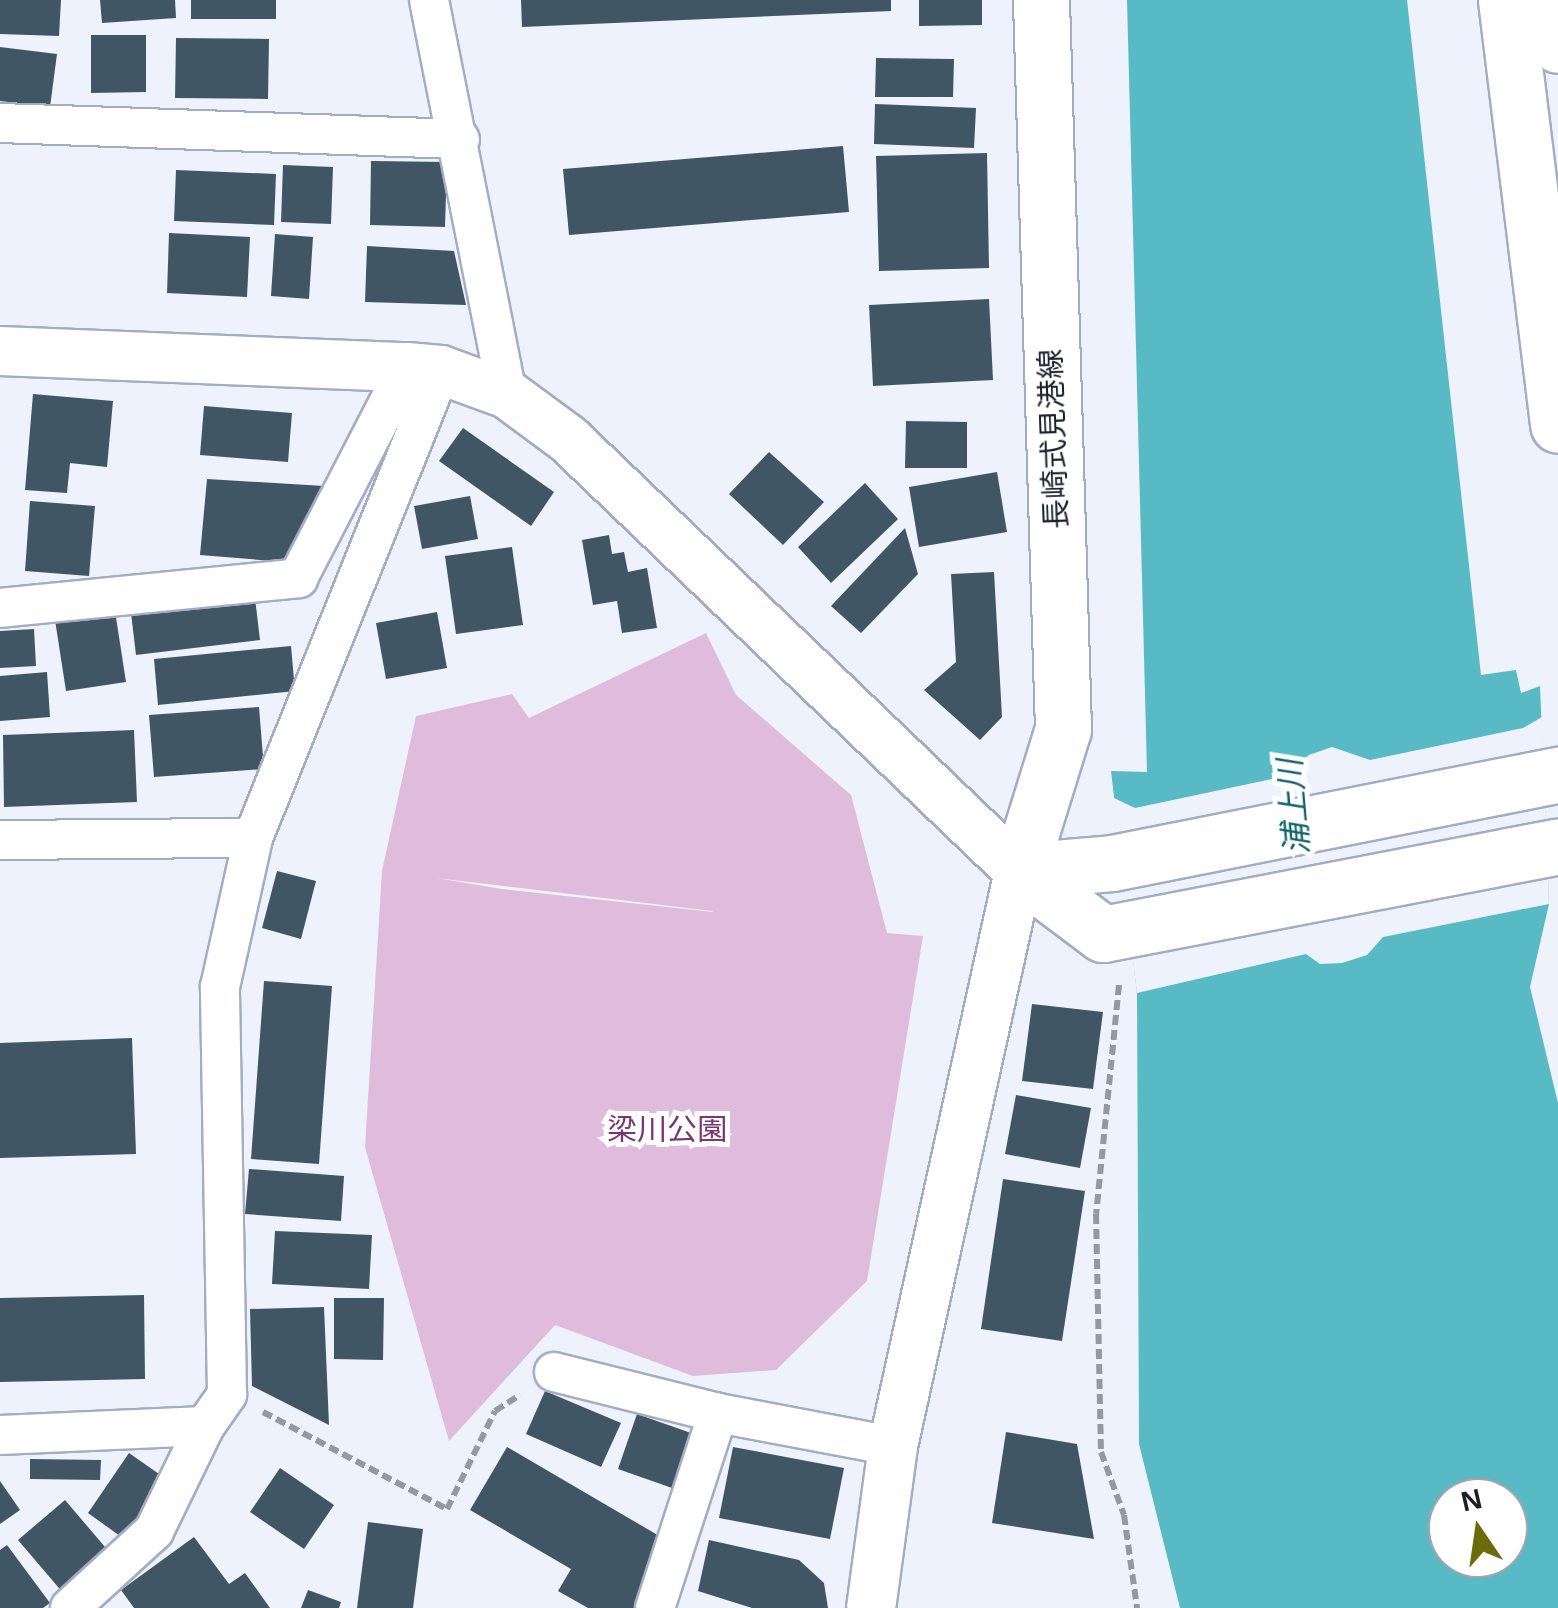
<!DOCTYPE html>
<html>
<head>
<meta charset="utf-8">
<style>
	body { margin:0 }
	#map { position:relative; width:1558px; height:1608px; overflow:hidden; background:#eef2fc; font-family:Helvetica,"Noto Sans JP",sans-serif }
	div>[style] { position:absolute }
	.green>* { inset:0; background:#e0bcdc }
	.water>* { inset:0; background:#58bac4 }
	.pier>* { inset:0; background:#eef2fc }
	.building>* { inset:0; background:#405664 }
	.path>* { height:6px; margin-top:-3px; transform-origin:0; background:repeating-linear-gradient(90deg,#9498a1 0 10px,transparent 0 15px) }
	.roads { filter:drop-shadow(2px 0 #a3acc3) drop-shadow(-2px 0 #a3acc3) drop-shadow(0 2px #a3acc3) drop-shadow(0 -2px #a3acc3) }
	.minor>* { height:38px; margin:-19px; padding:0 19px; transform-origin:19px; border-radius:19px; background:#fff }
	.tertiary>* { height:48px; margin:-24px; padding:0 24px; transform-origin:24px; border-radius:24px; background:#fff }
	.secondary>* { height:55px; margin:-27.5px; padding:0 27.5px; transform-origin:27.5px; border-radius:27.5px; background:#fff }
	span { translate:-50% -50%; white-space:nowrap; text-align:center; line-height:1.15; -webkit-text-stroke:10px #fff; paint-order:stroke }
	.street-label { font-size:30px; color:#1b1f28 }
	.park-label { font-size:30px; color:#783673 }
	.water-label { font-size:32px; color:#0e6269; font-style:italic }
	.north { position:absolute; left:1428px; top:1478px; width:100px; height:100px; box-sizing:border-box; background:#fff; border:2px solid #a4a5a9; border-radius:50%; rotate:347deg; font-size:28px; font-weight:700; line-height:40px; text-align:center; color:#1b1f28 }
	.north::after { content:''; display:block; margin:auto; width:35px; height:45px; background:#6a6b0a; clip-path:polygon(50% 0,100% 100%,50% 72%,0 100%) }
</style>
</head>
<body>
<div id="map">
	<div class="green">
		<div style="clip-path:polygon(evenodd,706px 633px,736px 695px,851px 795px,887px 933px,923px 936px,867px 1281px,776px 1370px,693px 1376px,555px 1325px,449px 1441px,365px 1147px,382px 871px,416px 716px,512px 694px,529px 718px,706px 633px,436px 878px,712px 911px,713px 912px,502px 889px,436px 878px)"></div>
	</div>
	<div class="water">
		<div style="clip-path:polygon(evenodd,1127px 0,1407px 0,1481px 675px,1516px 670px,1521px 693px,1540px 686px,1549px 904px,1530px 987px,1558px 1103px,1558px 1608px,1180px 1608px,1139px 1444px,1137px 993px,1111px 771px,1147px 772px,1127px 0,1448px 1498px,1508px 1498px,1508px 1558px,1448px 1558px,1448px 1498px)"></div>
	</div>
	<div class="pier">
		<div style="clip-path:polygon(1542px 717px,1549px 904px,1383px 937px,1367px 955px,1342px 963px,1320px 964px,1306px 954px,1137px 993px,1112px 797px,1135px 808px,1281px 777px,1309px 755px,1332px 747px,1370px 760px,1523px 728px)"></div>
	</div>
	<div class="building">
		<div style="clip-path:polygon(0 0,61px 0,59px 36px,0 34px)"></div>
		<div style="clip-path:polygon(100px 0,175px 0,176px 18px,102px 23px)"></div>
		<div style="clip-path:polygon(191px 0,276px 0,276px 19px,191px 19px)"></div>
		<div style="clip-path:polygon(521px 0,891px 0,891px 11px,522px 27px)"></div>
		<div style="clip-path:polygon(919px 0,982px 0,982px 25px,919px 26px)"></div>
		<div style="clip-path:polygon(91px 35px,146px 35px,146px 92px,91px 93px)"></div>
		<div style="clip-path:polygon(176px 38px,269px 39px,268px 99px,175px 98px)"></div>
		<div style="clip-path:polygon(0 47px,57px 54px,50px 107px,0 101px)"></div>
		<div style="clip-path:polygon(876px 58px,954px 59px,953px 97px,875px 97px)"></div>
		<div style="clip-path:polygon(875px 104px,976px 108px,974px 148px,874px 144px)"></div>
		<div style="clip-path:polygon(843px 146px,849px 212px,569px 235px,563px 169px)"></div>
		<div style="clip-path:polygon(987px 153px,989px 268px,879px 271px,876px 156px)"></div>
		<div style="clip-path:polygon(371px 161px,447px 162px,445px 227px,370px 225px)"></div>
		<div style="clip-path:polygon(283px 165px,333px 167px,331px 224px,281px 222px)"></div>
		<div style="clip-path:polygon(176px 170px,276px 174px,274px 225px,174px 221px)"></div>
		<div style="clip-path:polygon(169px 233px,250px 237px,247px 297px,167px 293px)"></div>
		<div style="clip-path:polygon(275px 234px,313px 237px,309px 299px,271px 296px)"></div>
		<div style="clip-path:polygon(367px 246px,454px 251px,466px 305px,365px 302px)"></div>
		<div style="clip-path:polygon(989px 299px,993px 380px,873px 386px,869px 305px)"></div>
		<div style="clip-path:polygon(33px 394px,113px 401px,107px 467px,70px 463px,67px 493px,25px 490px)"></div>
		<div style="clip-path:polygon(204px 406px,292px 413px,288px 462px,200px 455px)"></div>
		<div style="clip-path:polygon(906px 421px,967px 422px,967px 468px,905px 468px)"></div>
		<div style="clip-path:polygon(463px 428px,554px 492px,531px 526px,439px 461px)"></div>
		<div style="clip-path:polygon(769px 452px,824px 502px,783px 545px,729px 494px)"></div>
		<div style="clip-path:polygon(997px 472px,1007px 532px,919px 547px,909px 487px)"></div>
		<div style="clip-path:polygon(207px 479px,324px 486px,285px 562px,200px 555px)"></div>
		<div style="clip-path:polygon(865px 483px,898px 519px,831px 583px,798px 547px)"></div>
		<div style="clip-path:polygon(470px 496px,478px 539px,422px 549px,414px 506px)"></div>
		<div style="clip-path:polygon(30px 501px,95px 506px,89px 576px,25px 571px)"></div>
		<div style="clip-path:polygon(905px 528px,918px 574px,861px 633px,831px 606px)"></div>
		<div style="clip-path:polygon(609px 535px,612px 554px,624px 552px,628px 572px,647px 568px,657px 628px,622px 633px,617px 601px,593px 605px,582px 540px)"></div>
		<div style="clip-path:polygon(512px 547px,523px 625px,456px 634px,445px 556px)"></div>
		<div style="clip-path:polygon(994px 572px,1002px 717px,980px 740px,924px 690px,956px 662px,951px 574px)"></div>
		<div style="clip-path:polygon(255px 598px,260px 640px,136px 655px,131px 613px)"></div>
		<div style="clip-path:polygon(115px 611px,126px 682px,66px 691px,55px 620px)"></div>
		<div style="clip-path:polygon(437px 612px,447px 668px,386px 679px,376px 623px)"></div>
		<div style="clip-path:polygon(34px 629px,36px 666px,0 668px,0 631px)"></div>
		<div style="clip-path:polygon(291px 646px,295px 691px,158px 705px,154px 659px)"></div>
		<div style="clip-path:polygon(47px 672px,50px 717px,0 721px,0 676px)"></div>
		<div style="clip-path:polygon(259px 707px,264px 769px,154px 777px,149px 715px)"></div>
		<div style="clip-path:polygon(134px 730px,137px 802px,4px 807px,3px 735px)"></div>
		<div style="clip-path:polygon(277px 871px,316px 881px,301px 939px,262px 928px)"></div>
		<div style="clip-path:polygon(264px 981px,332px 986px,319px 1164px,251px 1159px)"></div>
		<div style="clip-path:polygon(1032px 1004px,1103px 1012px,1093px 1089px,1022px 1081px)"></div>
		<div style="clip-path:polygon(132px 1038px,136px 1154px,0 1158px,0 1043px)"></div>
		<div style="clip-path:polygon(1016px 1095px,1091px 1108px,1080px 1168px,1005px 1154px)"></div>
		<div style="clip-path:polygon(249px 1169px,344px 1176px,341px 1221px,245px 1214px)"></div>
		<div style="clip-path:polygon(1003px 1179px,1085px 1191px,1062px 1341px,981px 1329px)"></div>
		<div style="clip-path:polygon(275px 1231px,372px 1235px,369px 1289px,272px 1284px)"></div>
		<div style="clip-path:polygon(144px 1295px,145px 1379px,0 1382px,0 1298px)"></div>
		<div style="clip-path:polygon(334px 1298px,384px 1298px,383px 1360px,334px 1359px)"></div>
		<div style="clip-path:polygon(324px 1307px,329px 1425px,252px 1386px,250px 1309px)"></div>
		<div style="clip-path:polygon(545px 1391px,621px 1423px,601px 1467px,526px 1434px)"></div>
		<div style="clip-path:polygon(637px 1414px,691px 1433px,672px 1488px,618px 1469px)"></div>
		<div style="clip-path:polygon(1006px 1432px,1077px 1444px,1094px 1539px,992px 1523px)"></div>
		<div style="clip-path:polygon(507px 1447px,673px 1544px,636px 1608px,588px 1608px,558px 1591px,571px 1569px,470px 1510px)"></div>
		<div style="clip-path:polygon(733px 1447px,844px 1468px,830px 1539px,719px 1518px)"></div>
		<div style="clip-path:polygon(129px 1453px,169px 1481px,127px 1541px,88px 1513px)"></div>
		<div style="clip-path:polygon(30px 1459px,101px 1460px,100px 1480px,30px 1479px)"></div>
		<div style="clip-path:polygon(280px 1468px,334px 1505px,304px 1549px,250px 1512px)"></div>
		<div style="clip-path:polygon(0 1481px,20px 1510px,0 1524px)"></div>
		<div style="clip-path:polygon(65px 1500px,111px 1554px,64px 1594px,18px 1540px)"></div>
		<div style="clip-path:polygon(368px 1522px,423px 1529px,413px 1608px,357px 1608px)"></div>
		<div style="clip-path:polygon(194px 1537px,229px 1584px,245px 1573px,270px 1608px,134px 1608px,121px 1590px)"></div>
		<div style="clip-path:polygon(709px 1540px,799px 1560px,824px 1583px,828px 1608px,752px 1608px,698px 1591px)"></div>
		<div style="clip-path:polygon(7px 1545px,50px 1603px,43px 1608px,0 1608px,0 1550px)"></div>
		<div style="clip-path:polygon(308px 1590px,341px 1602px,339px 1608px,301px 1608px)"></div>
	</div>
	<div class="path">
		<div style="left:1119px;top:985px;width:230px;rotate:95.7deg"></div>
		<div style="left:1096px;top:1214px;width:238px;rotate:88.8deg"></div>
		<div style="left:1101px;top:1452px;width:67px;rotate:69.9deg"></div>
		<div style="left:1124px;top:1515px;width:94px;rotate:82deg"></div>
		<div style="left:263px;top:1412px;width:208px;rotate:27.8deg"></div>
		<div style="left:447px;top:1509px;width:109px;rotate:-63.9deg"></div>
		<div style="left:495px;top:1411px;width:30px;rotate:-33deg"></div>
	</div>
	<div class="roads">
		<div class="minor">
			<div style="left:429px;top:0;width:402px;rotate:78.8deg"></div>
			<div style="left:0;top:123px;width:460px;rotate:2deg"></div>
			<div style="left:0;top:608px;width:300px;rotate:-5.7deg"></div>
			<div style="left:298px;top:578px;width:237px;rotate:-62.7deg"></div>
			<div style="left:0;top:840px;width:253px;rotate:-0.5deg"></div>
			<div style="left:554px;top:1372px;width:169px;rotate:14deg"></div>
			<div style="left:0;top:1435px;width:205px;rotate:-2.5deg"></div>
			<div style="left:205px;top:1426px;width:39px;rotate:-55deg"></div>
			<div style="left:227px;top:1394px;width:407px;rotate:-91deg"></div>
			<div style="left:220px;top:987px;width:153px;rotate:-77.5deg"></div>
			<div style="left:253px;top:838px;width:504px;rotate:-68.11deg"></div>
			<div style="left:70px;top:1608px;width:114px;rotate:-42.5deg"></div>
			<div style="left:154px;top:1531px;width:117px;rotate:-64.1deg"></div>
			<div style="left:655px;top:1608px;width:205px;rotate:-72.1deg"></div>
			<div style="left:718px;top:1413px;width:178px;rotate:10.7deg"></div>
		</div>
		<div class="tertiary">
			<div style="left:0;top:351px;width:407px;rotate:2.3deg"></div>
			<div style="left:407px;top:367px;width:34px;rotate:5deg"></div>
			<div style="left:441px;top:370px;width:70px;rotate:20deg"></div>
			<div style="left:507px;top:394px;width:76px;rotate:36.4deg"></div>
			<div style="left:568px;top:439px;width:625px;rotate:43.77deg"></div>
			<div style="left:1019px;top:871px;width:589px;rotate:102.36deg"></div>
			<div style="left:893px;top:1446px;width:163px;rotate:97.7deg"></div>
		</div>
		<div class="secondary">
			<div style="left:1506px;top:0;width:428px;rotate:83deg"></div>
			<div style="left:1553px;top:0;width:45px;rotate:83.7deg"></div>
			<div style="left:1019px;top:871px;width:149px;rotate:-72.8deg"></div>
			<div style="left:1063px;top:729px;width:729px;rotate:-91.73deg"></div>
			<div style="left:1019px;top:871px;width:105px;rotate:36.9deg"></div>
			<div style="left:1103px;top:934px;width:463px;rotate:-10.9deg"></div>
			<div style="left:1019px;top:871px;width:93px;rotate:-4.9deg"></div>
			<div style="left:1112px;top:863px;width:455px;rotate:-11.2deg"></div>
		</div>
	</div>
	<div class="street-label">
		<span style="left:1054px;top:439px;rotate:-92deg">長崎式見港線</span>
	</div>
	<div class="park-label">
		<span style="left:667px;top:1130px">梁川公園</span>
	</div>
	<div class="water-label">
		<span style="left:1294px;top:807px;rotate:-95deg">浦上川</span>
	</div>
	<div class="north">N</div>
</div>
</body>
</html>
